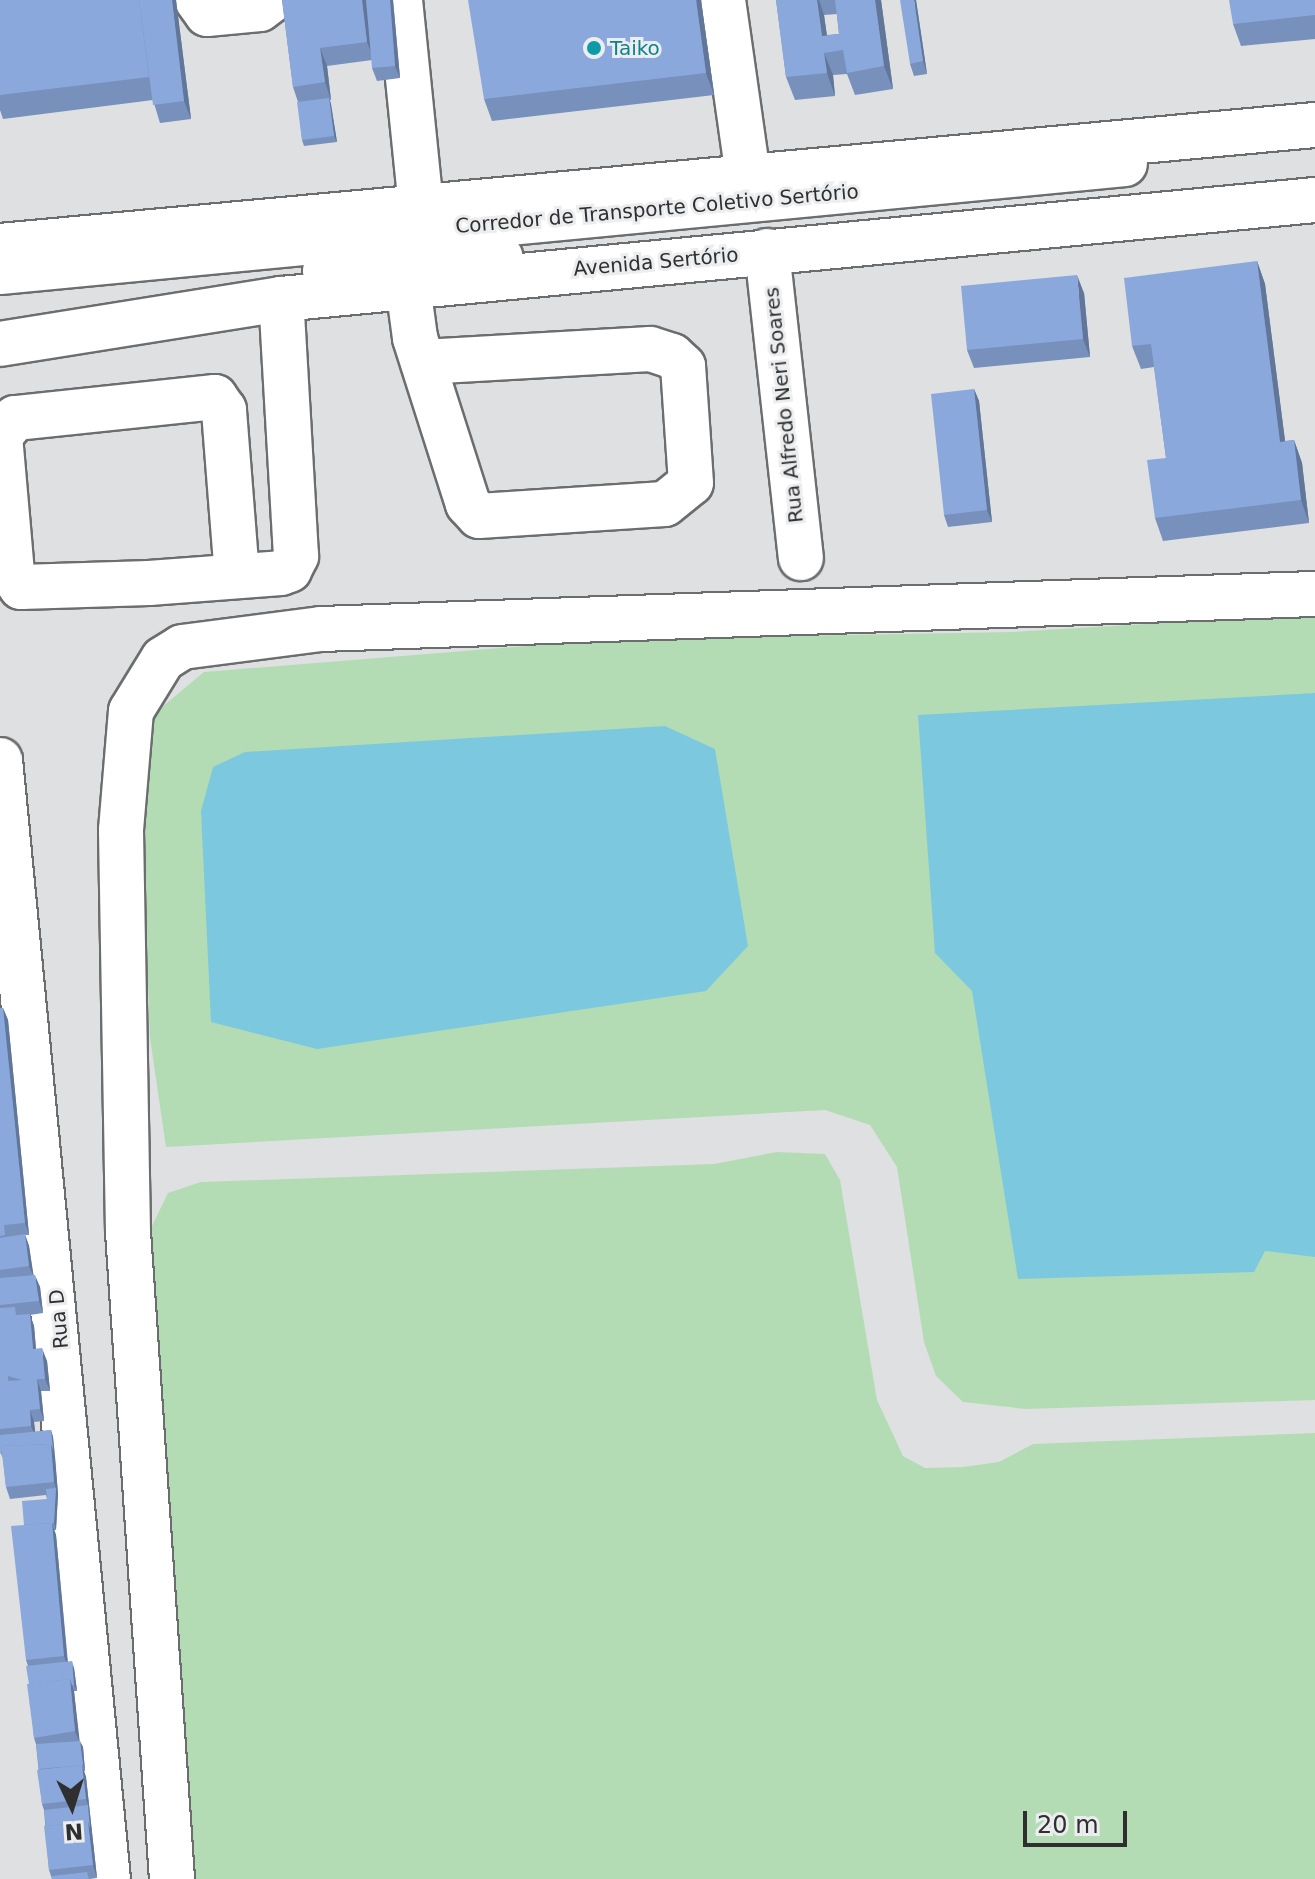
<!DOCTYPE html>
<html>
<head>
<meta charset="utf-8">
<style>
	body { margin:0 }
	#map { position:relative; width:1315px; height:1879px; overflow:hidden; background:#dfe0e1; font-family:"DejaVu Sans",sans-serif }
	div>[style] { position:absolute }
	.green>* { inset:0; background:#b3dcb4 }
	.water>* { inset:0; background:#7cc8de }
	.roads { filter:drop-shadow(2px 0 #6c6d6e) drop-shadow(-2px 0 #6c6d6e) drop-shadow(0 2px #6c6d6e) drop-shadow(0 -2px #6c6d6e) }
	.minor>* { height:44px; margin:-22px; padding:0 22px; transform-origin:22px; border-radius:22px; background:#fff }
	.major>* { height:44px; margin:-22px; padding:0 22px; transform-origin:22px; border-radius:22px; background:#fff }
	.wall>* { inset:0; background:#7790bc }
	.shaded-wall>* { inset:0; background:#617699 }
	.building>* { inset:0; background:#8aa8db }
	.dots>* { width:22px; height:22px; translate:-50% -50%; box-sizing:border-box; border:4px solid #ecedee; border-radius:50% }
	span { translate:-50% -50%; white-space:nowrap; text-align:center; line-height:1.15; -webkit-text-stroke:6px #ecedee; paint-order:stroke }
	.culture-label { font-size:20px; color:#0d838f }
	.left { translate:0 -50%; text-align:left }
	.street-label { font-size:20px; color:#2f2f30 }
	.north { position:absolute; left:32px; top:1767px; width:80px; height:80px; -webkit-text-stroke:6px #ecedee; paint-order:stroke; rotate:176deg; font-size:22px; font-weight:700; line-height:32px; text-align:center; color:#2f2f30 }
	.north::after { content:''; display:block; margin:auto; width:28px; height:36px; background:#2f2f30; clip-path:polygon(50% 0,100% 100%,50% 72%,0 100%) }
	.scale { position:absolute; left:1023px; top:1811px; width:104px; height:36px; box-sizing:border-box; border:4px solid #2f2f30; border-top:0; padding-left:10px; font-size:24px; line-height:28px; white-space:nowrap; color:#2f2f30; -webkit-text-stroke:6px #ecedee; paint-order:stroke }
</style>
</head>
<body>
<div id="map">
	<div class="green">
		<div style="clip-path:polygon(1315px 614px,1315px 1400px,1026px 1409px,963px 1402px,936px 1376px,924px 1342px,897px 1167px,870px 1125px,825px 1110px,166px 1147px,150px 1038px,139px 740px,162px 707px,204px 672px,613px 639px,1012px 632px)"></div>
		<div style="clip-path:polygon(777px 1152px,825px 1154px,840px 1180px,877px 1400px,903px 1456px,925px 1468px,963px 1467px,999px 1462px,1033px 1444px,1315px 1433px,1315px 1879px,188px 1879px,148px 1234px,168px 1193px,201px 1182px,714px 1164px)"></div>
	</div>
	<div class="water">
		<div style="clip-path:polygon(1315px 693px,1315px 1257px,1265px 1251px,1254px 1272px,1018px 1279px,972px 991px,935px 953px,918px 715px)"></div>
		<div style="clip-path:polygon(665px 726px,715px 749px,748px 946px,706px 991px,317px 1049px,211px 1022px,201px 811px,213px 767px,245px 752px)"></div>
	</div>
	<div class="roads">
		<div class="minor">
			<div style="left:197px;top:0;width:17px;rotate:54deg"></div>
			<div style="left:207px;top:14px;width:53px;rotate:-5.4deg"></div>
			<div style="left:260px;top:9px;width:15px;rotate:-37deg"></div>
			<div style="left:400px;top:0;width:207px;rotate:84.2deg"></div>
			<div style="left:723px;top:0;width:184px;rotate:81.9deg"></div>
			<div style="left:767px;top:251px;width:309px;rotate:83.7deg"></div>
			<div style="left:325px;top:271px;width:176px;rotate:-4.6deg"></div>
			<div style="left:0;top:272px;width:1130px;rotate:-5.48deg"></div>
			<div style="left:408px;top:286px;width:52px;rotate:82.3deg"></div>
			<div style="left:415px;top:338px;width:174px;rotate:72.3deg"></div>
			<div style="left:468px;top:504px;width:16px;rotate:47deg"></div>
			<div style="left:479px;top:516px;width:186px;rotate:-3.7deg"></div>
			<div style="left:665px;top:504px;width:33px;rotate:-39deg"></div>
			<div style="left:691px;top:483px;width:117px;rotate:-93.9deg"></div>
			<div style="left:683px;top:366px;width:15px;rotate:-138deg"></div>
			<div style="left:672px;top:356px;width:23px;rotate:-162deg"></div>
			<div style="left:650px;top:349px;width:227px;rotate:176.7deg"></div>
			<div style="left:237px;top:576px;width:167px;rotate:-94.5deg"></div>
			<div style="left:224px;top:410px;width:16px;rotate:-125deg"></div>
			<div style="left:215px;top:397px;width:201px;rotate:174deg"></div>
			<div style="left:15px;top:418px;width:23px;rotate:130deg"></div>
			<div style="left:0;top:436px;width:139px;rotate:85deg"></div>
			<div style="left:12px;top:574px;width:16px;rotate:55deg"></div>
			<div style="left:21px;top:587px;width:128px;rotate:-1.8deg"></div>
			<div style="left:149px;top:583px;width:132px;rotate:-4.3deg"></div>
			<div style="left:281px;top:573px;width:9px;rotate:-21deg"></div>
			<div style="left:289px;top:570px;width:16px;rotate:-63deg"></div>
			<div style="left:296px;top:556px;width:257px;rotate:-93.3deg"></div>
			<div style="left:0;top:760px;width:1124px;rotate:84.49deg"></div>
			<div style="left:172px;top:1879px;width:648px;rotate:-93.89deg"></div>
			<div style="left:128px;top:1232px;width:402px;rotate:-91deg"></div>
			<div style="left:121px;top:830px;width:119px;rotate:-85.2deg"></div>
			<div style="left:131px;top:711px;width:61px;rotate:-58.4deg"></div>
			<div style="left:163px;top:659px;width:22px;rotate:-32deg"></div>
			<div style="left:182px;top:647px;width:140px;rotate:-7.4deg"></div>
			<div style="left:321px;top:629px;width:995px;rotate:-2.02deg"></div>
		</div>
		<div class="major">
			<div style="left:0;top:246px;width:1321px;rotate:-5.26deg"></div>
			<div style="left:0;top:344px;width:285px;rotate:-9.1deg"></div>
			<div style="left:281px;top:299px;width:1039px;rotate:-5.47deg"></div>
		</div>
	</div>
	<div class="wall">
		<div style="clip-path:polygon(0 0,176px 0,191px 119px,160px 123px,153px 100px,3px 119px,0 110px)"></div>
		<div style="clip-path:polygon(282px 0,393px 0,400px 78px,377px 81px,372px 68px,372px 60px,327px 66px,331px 100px,330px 100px,337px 142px,304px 146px,302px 140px,298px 102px,293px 87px)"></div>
		<div style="clip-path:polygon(701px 0,714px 95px,492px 121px,484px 99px)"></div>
		<div style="clip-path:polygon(evenodd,776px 0,881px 0,893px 89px,855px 95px,847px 74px,833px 75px,835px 96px,795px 100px,786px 77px,776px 0,837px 14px,839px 34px,827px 35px,824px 15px,837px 14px)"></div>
		<div style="clip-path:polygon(916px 0,927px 74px,914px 76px,910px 64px)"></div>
		<div style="clip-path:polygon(1315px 0,1315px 39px,1241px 46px,1233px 24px)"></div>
		<div style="clip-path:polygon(1257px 261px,1265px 284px,1285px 441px,1294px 440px,1302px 463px,1309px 523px,1163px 541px,1155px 518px,1166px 458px,1154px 367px,1141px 369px,1132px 346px)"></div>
		<div style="clip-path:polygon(1084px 293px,1090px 357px,974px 368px,967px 350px)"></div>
		<div style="clip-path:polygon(974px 389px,979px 401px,992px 522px,948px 527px,944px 515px)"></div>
		<div style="clip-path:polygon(0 1008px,3px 1008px,8px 1020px,29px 1235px,25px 1235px,29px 1246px,33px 1275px,40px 1287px,43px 1313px,30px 1315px,34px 1326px,36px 1349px,47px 1361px,50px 1391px,41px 1391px,44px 1421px,34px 1422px,35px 1432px,51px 1430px,53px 1437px,58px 1494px,56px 1530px,54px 1530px,56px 1535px,68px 1662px,74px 1668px,77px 1691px,74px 1691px,79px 1741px,83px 1747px,85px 1771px,84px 1771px,86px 1777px,97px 1878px,90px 1879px,52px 1879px,49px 1870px,44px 1810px,42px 1804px,36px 1744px,34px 1738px,28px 1666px,26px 1660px,24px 1525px,47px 1499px,46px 1495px,10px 1499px,6px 1487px,3px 1458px,0 1452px)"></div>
	</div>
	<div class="shaded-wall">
		<div style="clip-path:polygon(172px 0,176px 0,191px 119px,184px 101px)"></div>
		<div style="clip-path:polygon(362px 0,366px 0,374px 60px,367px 42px)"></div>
		<div style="clip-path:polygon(390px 0,393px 0,400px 78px,395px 66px)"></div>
		<div style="clip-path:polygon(696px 0,701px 0,714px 95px,706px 73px)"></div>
		<div style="clip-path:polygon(817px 0,819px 0,824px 15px,829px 52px,822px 36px)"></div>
		<div style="clip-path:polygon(875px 0,881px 0,893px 89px,884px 66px)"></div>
		<div style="clip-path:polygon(914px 0,916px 0,927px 74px,923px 61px)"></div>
		<div style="clip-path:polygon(320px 48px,327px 66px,331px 100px,325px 82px)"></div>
		<div style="clip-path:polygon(824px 53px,833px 75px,835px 96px,827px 73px)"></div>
		<div style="clip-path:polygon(329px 98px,331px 104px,337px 142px,334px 136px)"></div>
		<div style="clip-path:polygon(1257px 261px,1265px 284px,1288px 464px,1280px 442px)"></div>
		<div style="clip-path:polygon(1077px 275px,1084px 293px,1090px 357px,1083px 339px)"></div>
		<div style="clip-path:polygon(974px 389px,979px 401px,992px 522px,987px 510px)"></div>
		<div style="clip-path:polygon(1294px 440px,1302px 463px,1309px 523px,1301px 500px)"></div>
		<div style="clip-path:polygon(3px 1008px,8px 1020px,29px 1235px,25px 1223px)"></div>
		<div style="clip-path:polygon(25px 1234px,29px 1246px,34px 1278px,29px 1266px)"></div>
		<div style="clip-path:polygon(35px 1275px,40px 1287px,43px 1313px,39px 1301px)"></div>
		<div style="clip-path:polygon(30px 1314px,34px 1326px,37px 1361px,33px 1349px)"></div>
		<div style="clip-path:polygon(42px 1348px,47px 1361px,50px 1391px,45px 1379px)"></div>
		<div style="clip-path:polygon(37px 1379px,41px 1391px,44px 1421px,40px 1409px)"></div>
		<div style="clip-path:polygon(30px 1410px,34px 1422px,36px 1438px,31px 1426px)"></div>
		<div style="clip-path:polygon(51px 1430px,53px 1437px,55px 1456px,53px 1449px)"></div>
		<div style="clip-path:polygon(51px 1444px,55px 1456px,58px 1494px,56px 1530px,54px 1523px,56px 1488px,54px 1482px)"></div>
		<div style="clip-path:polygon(52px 1523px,56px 1535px,68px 1668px,64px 1656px)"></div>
		<div style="clip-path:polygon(72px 1661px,74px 1668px,77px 1691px,74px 1685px)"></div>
		<div style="clip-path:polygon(70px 1679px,74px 1691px,80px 1744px,75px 1731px)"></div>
		<div style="clip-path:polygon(80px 1741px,83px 1747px,85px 1771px,83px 1765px)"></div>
		<div style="clip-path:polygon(82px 1765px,86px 1777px,97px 1878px,93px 1865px,88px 1822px,88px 1805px,86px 1799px)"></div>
	</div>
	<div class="building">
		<div style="clip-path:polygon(0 0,139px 0,149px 77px,0 95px)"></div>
		<div style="clip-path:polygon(139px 0,172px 0,184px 101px,153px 105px)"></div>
		<div style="clip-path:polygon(282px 0,362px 0,367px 42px,320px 48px,325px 82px,293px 87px)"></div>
		<div style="clip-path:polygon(366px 0,390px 0,395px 66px,372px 68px)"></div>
		<div style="clip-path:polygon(468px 0,696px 0,706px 73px,484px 99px)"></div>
		<div style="clip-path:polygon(776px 0,817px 0,822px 36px,839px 34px,835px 0,875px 0,884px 66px,847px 73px,843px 50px,824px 53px,827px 73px,786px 77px)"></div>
		<div style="clip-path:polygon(900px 0,914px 0,923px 61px,910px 64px)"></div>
		<div style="clip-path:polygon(1229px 0,1315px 0,1315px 15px,1233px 24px)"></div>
		<div style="clip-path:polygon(329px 98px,334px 136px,302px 140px,297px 102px)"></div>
		<div style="clip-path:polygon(1257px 261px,1280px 442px,1294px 440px,1301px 500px,1155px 518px,1147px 460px,1166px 458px,1151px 344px,1132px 346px,1124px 278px)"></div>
		<div style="clip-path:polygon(1077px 275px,1083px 339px,967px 350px,961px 286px)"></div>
		<div style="clip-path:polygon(974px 389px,987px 510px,944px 515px,931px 394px)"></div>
		<div style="clip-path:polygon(0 1008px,3px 1008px,25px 1223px,4px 1225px,5px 1235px,0 1236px)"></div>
		<div style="clip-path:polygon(25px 1234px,29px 1266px,0 1270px,0 1238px)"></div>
		<div style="clip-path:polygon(35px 1275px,39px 1301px,0 1305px,0 1278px)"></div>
		<div style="clip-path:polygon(evenodd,15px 1307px,16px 1315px,30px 1314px,33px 1349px,42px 1348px,45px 1379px,37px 1379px,40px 1409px,30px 1410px,31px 1426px,0 1429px,0 1308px,15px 1307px,8px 1376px,22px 1380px,8px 1381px,8px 1376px)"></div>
		<div style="clip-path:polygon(51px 1430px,53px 1449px,51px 1444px,1px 1446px,2px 1452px,0 1452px,0 1435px)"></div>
		<div style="clip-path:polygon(51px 1444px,54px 1482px,6px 1487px,1px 1446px)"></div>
		<div style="clip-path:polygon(56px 1488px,54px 1523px,24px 1525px,22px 1501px,47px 1499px,46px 1489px)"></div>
		<div style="clip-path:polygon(52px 1523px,64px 1656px,26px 1660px,11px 1526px)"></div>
		<div style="clip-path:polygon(72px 1661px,74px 1685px,72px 1685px,70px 1679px,29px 1684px,26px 1666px)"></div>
		<div style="clip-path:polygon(70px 1679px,75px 1731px,34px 1738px,27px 1684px)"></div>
		<div style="clip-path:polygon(80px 1741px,83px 1765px,39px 1769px,36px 1744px)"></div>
		<div style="clip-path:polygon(82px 1765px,86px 1799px,42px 1804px,37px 1770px)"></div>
		<div style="clip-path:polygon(88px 1805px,90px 1828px,88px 1822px,46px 1826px,44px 1810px)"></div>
		<div style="clip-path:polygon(88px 1822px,93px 1865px,49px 1870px,44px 1826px)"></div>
		<div style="clip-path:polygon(87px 1872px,89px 1879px,52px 1879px,52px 1876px)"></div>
	</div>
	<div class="dots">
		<div style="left:594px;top:48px;background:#0f9aa8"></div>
	</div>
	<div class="culture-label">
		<span class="left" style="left:610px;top:48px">Taiko</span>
	</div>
	<div class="street-label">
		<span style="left:657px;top:209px;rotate:-5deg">Corredor de Transporte Coletivo Sertório</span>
		<span style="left:656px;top:262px;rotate:-5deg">Avenida Sertório</span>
		<span style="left:784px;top:405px;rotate:-96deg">Rua Alfredo Neri Soares</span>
		<span style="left:59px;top:1319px;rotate:-95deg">Rua D</span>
	</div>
	<div class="north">N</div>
	<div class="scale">20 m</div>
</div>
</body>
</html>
